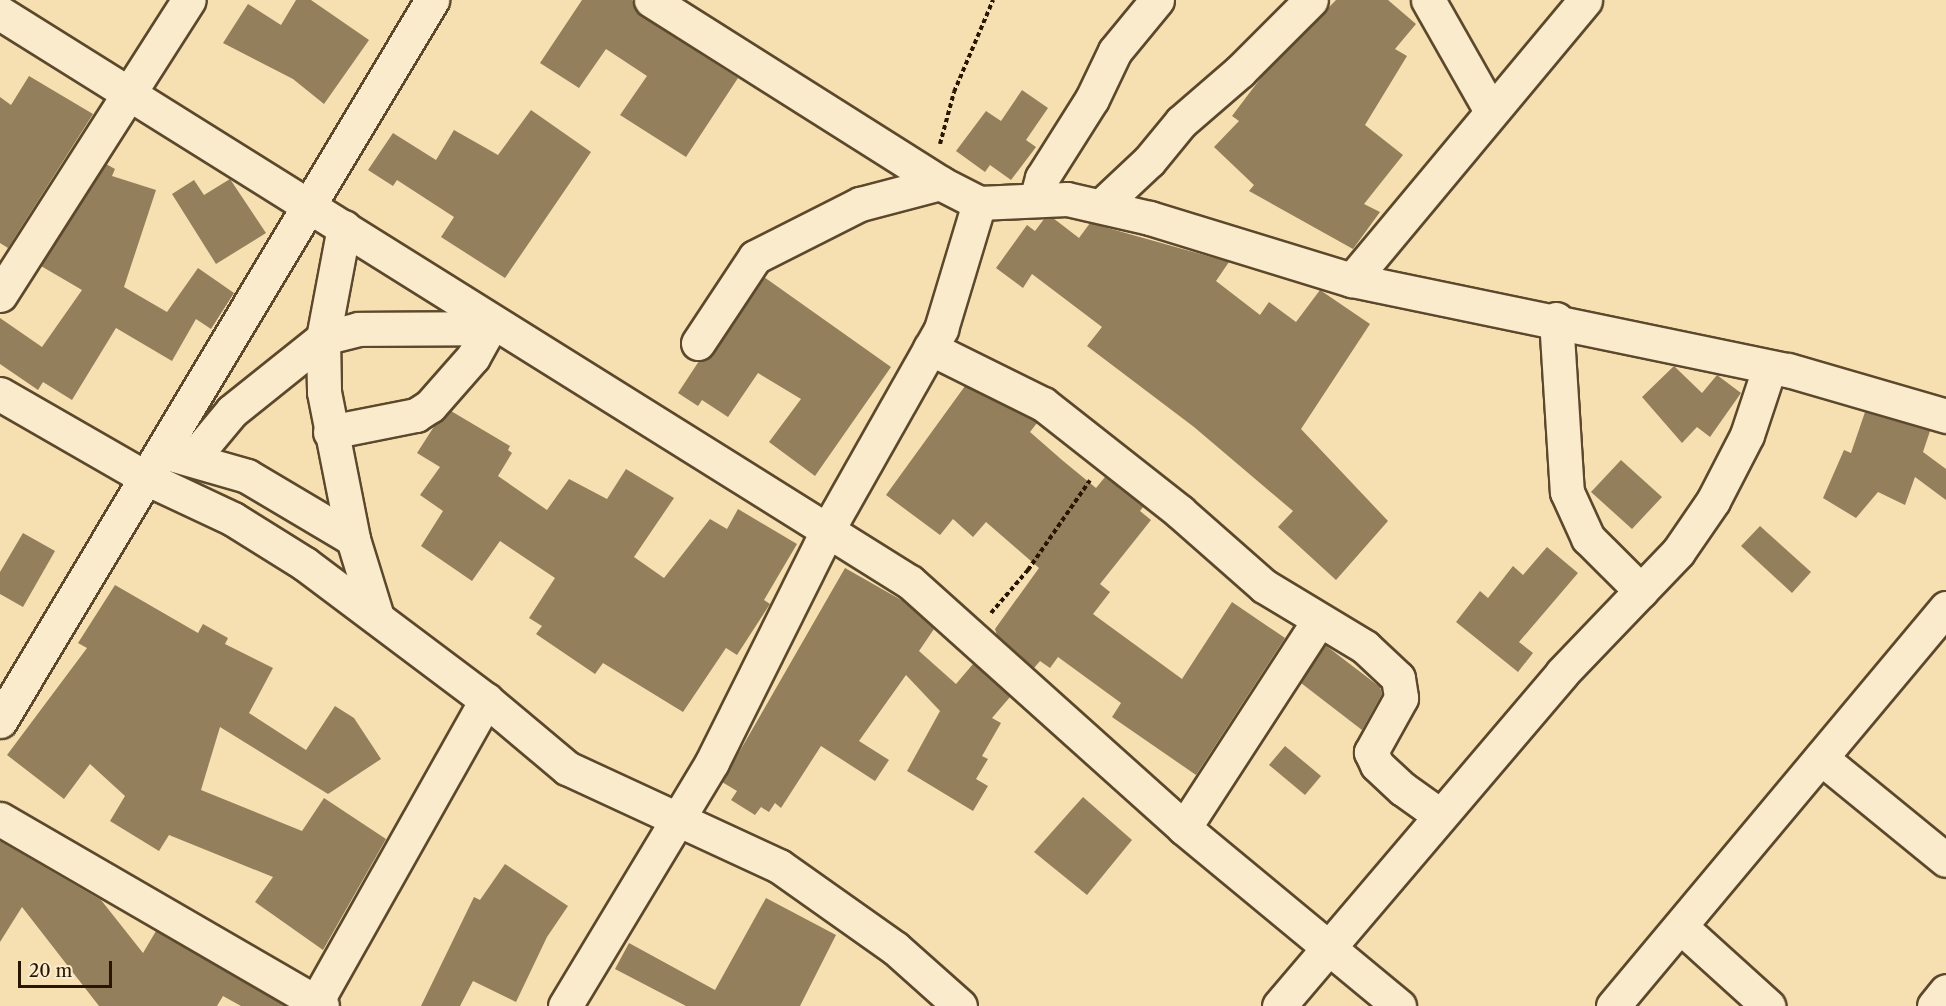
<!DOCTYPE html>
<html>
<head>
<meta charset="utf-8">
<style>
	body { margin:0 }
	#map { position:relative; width:1946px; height:1006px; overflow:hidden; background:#f6e0b1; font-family:"Libre Caslon Text",serif }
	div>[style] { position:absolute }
	.building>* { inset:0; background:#937f5c }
	.path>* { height:4px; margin-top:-2px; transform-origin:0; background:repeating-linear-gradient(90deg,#281600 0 4.5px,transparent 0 7.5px) }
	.roads { filter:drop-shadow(2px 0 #5c482c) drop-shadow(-2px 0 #5c482c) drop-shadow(0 2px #5c482c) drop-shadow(0 -2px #5c482c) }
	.street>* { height:33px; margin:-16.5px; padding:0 16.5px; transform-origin:16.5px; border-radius:16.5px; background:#f9ebcc }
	span { translate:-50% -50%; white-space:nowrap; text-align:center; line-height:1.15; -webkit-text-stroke:6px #f9ebcc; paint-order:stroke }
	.scale { position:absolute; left:18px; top:961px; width:94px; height:27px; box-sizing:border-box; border:3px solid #281600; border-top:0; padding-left:8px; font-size:18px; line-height:21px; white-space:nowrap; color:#281600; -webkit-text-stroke:4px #f9ebcc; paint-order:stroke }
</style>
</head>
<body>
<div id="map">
	<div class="building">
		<div style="clip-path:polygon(296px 0,311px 0,369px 40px,324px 104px,293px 79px,223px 43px,248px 4px,281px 25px)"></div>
		<div style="clip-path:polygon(582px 0,632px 0,641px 16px,738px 78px,686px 157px,620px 115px,647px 76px,606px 49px,579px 88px,540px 63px)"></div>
		<div style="clip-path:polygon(1336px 0,1388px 0,1416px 24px,1395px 49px,1407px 56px,1365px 125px,1403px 155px,1364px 204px,1380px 212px,1353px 249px,1249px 191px,1254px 185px,1214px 147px,1239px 121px,1232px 116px,1266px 71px)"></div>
		<div style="clip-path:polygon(29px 76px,93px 114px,8px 248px,0 243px,0 97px,11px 105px)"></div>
		<div style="clip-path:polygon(1022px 90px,1048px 108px,1026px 140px,1036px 147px,1011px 180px,990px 165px,985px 172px,956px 151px,986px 111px,1001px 121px)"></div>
		<div style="clip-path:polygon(531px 110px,591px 152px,505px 278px,441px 237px,454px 217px,397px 180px,393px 186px,368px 170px,393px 133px,436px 160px,454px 130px,498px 155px)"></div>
		<div style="clip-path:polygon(106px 164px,115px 169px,112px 176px,156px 190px,124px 287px,167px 312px,198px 268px,234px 293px,211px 329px,196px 319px,172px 361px,116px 328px,72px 400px,43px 382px,38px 390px,0 364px,0 318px,42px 347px,82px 290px,41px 266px)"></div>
		<div style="clip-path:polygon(230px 179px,266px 233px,216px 264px,172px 194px,194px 180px,204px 195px)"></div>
		<div style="clip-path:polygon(1053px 218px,1079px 238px,1090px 223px,1229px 262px,1216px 281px,1260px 315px,1269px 302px,1296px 322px,1320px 290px,1370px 324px,1301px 429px,1388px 521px,1336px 580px,1278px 527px,1293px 511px,1194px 427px,1087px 346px,1102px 327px,1032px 274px,1023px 288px,996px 268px,1027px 225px,1035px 231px,1044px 219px)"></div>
		<div style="clip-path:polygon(764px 277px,891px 367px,815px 476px,769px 442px,801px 399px,758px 373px,728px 417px,702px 400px,698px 406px,678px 393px,699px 361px,714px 353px)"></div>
		<div style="clip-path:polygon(1674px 366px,1702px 393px,1717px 375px,1741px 393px,1710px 437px,1697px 427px,1682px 443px,1642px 397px)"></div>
		<div style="clip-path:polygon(965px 386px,1033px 420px,1037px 423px,1030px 432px,1062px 460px,1096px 488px,1105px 477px,1143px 507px,1140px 511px,1151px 520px,1100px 584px,1110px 592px,1093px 614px,1182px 679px,1232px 602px,1285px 638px,1196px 775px,1112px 717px,1121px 703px,1058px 657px,1050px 668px,1040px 661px,1034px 668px,997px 635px,995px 629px,1039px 568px,986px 522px,973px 537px,953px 519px,940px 535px,886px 495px)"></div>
		<div style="clip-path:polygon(451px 411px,510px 446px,508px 450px,512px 453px,498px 476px,547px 510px,569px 479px,607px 499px,626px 469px,674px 498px,634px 557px,664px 578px,710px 519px,727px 529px,738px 509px,797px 544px,764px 600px,770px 604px,737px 655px,726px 648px,683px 712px,603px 663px,595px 674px,536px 634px,542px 626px,529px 618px,555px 578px,500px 541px,472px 581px,421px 546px,443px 511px,420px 495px,440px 467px,417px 453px,435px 425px)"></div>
		<div style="clip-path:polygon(1865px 412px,1930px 431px,1923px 452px,1946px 469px,1946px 500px,1915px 477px,1905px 505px,1878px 492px,1856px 518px,1823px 498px,1844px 450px,1851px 453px)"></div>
		<div style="clip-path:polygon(1621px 460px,1662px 497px,1632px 529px,1591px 492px)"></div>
		<div style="clip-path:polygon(1760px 526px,1811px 572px,1792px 593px,1741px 546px)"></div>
		<div style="clip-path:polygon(23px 533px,55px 551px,23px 607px,0 594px,0 572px)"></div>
		<div style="clip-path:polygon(1547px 547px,1578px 573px,1519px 642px,1533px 653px,1518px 672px,1456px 622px,1480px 591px,1488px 598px,1513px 566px,1523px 575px)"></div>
		<div style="clip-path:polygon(845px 568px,903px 601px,934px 629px,919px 651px,956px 684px,973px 664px,1010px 697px,992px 718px,1001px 723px,982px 756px,988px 759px,976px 779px,988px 786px,973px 811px,907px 771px,940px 711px,906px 675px,859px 741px,889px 760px,875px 781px,821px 746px,781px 808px,775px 803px,769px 812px,761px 807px,755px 815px,731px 800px,737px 791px,722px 782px)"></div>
		<div style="clip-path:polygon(115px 585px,198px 633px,203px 624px,228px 638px,225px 644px,273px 668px,249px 713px,306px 750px,335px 706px,354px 718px,381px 759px,328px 794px,220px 727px,201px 790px,302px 831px,324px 798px,386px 839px,323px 950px,255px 902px,273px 877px,169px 835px,159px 851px,110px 821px,125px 796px,90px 764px,64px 799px,7px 755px,87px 648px,78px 643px)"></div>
		<div style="clip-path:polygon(1325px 645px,1380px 687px,1382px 694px,1362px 730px,1301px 683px)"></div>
		<div style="clip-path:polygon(1285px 746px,1321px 776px,1305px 795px,1269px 765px)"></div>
		<div style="clip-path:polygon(1083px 797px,1132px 840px,1087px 895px,1034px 852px)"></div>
		<div style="clip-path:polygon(0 841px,101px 900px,143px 953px,156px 931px,285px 1006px,241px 1006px,223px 996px,217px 1006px,99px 1006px,22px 907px,0 942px)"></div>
		<div style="clip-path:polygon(505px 864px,568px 906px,547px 937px,516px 1002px,473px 981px,460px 1006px,421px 1006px,474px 897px,480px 900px)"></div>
		<div style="clip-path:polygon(766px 898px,836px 935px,800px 1006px,686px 1006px,615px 969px,629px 943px,715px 990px)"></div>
	</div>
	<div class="path">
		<div style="left:940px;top:144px;width:54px;rotate:-74.9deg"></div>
		<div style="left:954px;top:92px;width:100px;rotate:-67deg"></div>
		<div style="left:991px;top:613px;width:57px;rotate:-49.3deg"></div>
		<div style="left:1028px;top:570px;width:109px;rotate:-55.4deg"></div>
	</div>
	<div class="roads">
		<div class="street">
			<div style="left:651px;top:0;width:342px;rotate:32.3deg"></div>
			<div style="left:940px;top:183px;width:44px;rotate:27.1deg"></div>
			<div style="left:979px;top:203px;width:88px;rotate:-2.6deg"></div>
			<div style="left:1067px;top:199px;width:85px;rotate:12.9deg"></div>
			<div style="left:1150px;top:218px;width:211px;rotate:17.1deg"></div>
			<div style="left:1352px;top:280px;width:445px;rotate:11.7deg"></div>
			<div style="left:1788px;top:370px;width:165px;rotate:16.2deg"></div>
			<div style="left:1428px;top:0;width:125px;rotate:60.4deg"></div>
			<div style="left:0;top:13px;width:1073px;rotate:32.02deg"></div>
			<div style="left:910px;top:582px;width:368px;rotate:41.9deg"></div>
			<div style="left:1184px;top:828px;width:279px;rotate:39.6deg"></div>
			<div style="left:1036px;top:200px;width:23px;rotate:-75deg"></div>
			<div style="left:1042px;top:178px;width:93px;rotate:-57.7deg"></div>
			<div style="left:1092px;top:99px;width:53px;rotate:-64.4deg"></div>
			<div style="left:1115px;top:51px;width:66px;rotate:-50.5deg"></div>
			<div style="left:1101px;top:206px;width:66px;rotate:-43.2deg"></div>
			<div style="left:1149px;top:161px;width:50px;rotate:-50.6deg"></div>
			<div style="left:1181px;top:122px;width:78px;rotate:-40.8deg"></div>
			<div style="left:1240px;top:71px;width:100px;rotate:-45deg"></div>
			<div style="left:344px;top:227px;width:113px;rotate:100.7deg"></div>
			<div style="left:323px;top:338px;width:54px;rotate:88.9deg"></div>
			<div style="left:324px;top:392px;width:150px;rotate:78.8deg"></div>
			<div style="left:353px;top:539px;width:82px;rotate:72.9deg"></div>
			<div style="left:1352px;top:280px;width:364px;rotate:-50.2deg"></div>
			<div style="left:0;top:295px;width:350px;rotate:-57.4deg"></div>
			<div style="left:1556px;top:319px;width:173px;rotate:86.4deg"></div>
			<div style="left:1567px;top:492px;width:51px;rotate:65.5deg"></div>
			<div style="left:1588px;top:538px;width:75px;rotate:45deg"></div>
			<div style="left:698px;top:343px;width:103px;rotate:-56.5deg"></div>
			<div style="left:755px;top:257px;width:118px;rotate:-26.8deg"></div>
			<div style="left:860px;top:204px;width:83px;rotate:-14.7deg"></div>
			<div style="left:930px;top:348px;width:126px;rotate:26.4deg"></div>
			<div style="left:1043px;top:404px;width:174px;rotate:38.2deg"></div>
			<div style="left:1180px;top:512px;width:112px;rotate:41.4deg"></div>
			<div style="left:1264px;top:586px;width:118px;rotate:31.1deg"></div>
			<div style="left:1365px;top:647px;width:45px;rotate:43.2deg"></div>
			<div style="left:1398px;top:678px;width:20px;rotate:81deg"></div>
			<div style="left:1401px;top:698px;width:62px;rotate:119.1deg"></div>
			<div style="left:1371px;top:752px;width:14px;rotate:65deg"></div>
			<div style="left:1377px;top:765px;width:35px;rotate:43deg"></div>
			<div style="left:1403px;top:789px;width:43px;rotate:35.5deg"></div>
			<div style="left:0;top:394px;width:168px;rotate:29.9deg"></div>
			<div style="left:146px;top:478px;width:96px;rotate:25.2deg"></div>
			<div style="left:233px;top:519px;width:85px;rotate:32deg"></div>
			<div style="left:305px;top:564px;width:226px;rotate:36.9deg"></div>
			<div style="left:486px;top:700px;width:106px;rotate:40deg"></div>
			<div style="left:567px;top:768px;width:234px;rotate:24.8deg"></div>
			<div style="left:779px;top:866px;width:142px;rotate:35.3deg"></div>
			<div style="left:895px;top:948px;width:87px;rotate:41.7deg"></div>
			<div style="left:330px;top:432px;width:88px;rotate:-11.2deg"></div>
			<div style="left:416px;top:415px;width:17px;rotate:-33deg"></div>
			<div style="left:430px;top:406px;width:65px;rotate:-48.7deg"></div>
			<div style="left:473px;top:357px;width:33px;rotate:-61deg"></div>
			<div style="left:174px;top:455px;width:76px;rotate:16deg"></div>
			<div style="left:247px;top:476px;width:123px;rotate:30.7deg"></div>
			<div style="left:192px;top:459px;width:62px;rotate:-50.2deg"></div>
			<div style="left:232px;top:411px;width:117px;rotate:-38.7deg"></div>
			<div style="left:323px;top:338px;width:36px;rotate:-14deg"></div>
			<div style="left:358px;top:329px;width:144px;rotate:-0.4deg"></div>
			<div style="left:0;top:721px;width:841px;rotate:-59.07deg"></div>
			<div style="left:1821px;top:758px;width:161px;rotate:39.2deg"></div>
			<div style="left:0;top:819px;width:372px;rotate:30.1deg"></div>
			<div style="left:1184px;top:828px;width:248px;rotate:-57deg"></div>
			<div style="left:1681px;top:927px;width:118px;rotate:42.2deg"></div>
			<div style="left:316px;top:1002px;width:347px;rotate:-60.6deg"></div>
			<div style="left:565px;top:1006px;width:285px;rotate:-58.9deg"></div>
			<div style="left:712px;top:762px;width:260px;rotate:-63.5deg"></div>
			<div style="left:828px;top:529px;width:230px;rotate:-60.5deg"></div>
			<div style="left:941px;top:329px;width:132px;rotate:-73.2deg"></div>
			<div style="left:1279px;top:1006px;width:437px;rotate:-49.6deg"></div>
			<div style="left:1562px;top:673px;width:168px;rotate:-46.2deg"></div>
			<div style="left:1678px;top:552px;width:62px;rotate:-55.5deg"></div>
			<div style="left:1713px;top:501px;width:74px;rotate:-62.7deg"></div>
			<div style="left:1747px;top:435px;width:70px;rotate:-71.6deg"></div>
			<div style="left:1613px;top:1006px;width:519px;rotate:-50.08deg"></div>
			<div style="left:1934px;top:1006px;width:19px;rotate:-51deg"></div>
		</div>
	</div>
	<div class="scale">20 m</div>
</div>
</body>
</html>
